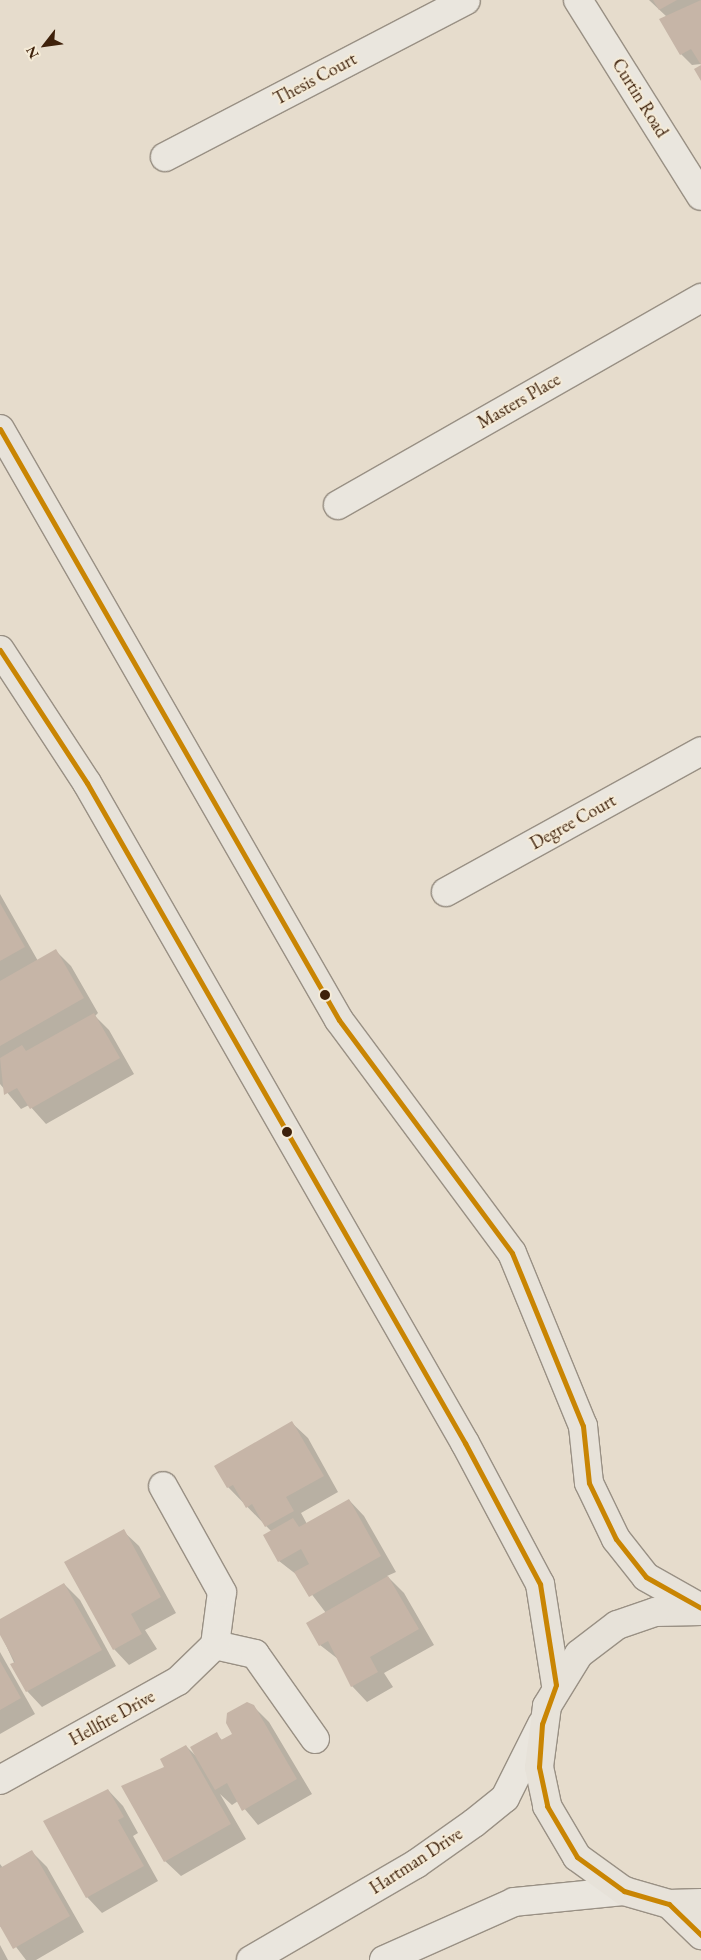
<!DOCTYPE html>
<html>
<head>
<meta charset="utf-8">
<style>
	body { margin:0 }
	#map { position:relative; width:701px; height:1960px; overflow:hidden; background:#e6dccc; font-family:"EB Garamond",serif }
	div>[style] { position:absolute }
	.shadow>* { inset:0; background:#0003 }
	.building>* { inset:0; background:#c6b5a7 }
	.roads { filter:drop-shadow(1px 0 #999084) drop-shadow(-1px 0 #999084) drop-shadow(0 1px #999084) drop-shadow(0 -1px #999084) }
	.minor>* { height:28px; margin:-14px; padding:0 14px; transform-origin:14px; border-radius:14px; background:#eae6de }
	.secondary>* { height:28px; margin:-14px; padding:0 14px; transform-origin:14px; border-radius:14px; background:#eae6de }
	.primary>* { height:28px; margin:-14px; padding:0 14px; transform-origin:14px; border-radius:14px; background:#e7e2d9 }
	.bus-1>* { height:5px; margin:-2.5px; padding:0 2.5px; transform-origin:2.5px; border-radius:2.5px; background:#c98503 }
	.dots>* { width:14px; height:14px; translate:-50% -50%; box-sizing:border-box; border:2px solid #f5ebd7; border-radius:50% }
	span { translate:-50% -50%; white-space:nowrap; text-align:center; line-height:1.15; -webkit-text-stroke:4px #f5ebd7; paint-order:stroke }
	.street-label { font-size:18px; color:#3e210b }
	.north { position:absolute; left:20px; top:20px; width:50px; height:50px; -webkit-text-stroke:4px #f5ebd7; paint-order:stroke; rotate:240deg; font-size:14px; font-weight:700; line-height:20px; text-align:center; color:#3e210b }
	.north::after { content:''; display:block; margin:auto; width:18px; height:22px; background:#3e210b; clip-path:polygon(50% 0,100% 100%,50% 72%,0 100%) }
</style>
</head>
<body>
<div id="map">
	<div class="shadow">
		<div style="clip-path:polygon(649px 0,701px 0,701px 64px,692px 65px,681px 54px,667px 17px)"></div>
		<div style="clip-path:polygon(0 894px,38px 961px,56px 951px,71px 966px,98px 1013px,95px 1016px,109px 1030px,134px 1074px,46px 1124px,29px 1105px,21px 1109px,0 1084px)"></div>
		<div style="clip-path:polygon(292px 1423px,308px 1438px,338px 1492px,301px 1513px,307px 1524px,349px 1500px,364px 1516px,396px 1572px,387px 1576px,404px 1593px,434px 1645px,384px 1673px,393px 1687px,367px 1702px,352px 1686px,338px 1659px,320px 1645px,326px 1613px,297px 1575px,279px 1561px,272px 1532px,228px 1487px)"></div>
		<div style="clip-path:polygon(123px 1531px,139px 1546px,176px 1613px,145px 1630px,157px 1649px,129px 1665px,114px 1649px)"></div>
		<div style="clip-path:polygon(64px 1584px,80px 1600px,116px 1666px,42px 1707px,27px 1691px,0 1632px,0 1620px)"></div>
		<div style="clip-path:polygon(0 1652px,35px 1714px,0 1734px)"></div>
		<div style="clip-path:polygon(253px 1706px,269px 1722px,312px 1794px,258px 1825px,238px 1801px,232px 1805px,220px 1794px,246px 1839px,181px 1876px,165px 1861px,123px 1787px,166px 1767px,186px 1746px,197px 1757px,216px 1734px,223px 1741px,234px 1735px)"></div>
		<div style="clip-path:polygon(108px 1790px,123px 1806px,138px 1833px,133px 1836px,158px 1881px,102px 1913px,87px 1897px)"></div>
		<div style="clip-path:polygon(31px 1851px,47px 1867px,84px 1932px,36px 1960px,26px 1960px,0 1926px,0 1864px,3px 1868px)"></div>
		<div style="clip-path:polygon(0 1945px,8px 1960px,0 1960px)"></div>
	</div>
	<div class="building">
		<div style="clip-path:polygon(653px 0,677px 0,659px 10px)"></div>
		<div style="clip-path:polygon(701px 0,701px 81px,694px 69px,701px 65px,691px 49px,680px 55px,659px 19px)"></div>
		<div style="clip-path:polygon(0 903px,25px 947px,0 961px)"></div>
		<div style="clip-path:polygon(56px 949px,84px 998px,0 1046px,0 981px)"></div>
		<div style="clip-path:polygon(94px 1013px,120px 1058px,30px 1109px,17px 1088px,4px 1095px,0 1058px,22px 1045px,26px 1051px)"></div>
		<div style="clip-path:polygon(292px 1421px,324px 1476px,286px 1497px,294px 1511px,265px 1527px,252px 1504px,246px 1508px,233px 1485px,227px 1488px,214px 1466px)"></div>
		<div style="clip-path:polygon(349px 1499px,381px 1556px,309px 1597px,294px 1572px,309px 1564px,301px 1549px,278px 1562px,263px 1535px,293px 1518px,299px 1527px)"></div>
		<div style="clip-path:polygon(124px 1529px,161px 1597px,131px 1614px,142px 1634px,113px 1650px,64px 1562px)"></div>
		<div style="clip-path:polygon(388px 1576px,419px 1629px,370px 1657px,378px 1672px,351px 1687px,328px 1641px,319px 1646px,306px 1623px)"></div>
		<div style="clip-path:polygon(64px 1583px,102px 1650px,26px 1692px,10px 1664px,15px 1662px,0 1635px,0 1619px)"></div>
		<div style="clip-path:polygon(0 1661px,21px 1698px,0 1710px)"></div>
		<div style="clip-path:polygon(247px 1702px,254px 1705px,297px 1779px,242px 1811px,227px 1783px,215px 1790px,190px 1747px,217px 1732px,221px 1740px,232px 1734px,226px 1723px,227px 1713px)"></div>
		<div style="clip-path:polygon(186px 1745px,231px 1824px,164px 1862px,121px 1786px,164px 1767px,160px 1759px)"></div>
		<div style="clip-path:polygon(108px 1789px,124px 1817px,118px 1820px,144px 1866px,86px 1898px,43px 1821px)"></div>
		<div style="clip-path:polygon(32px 1850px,70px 1916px,13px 1949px,0 1926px,0 1868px)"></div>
	</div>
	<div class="roads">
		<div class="minor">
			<div style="left:578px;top:0;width:231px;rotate:57.9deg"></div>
			<div style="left:165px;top:157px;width:339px;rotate:-27.5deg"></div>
			<div style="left:338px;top:505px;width:418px;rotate:-29.7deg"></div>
			<div style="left:446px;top:892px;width:291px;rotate:-28.9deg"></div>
			<div style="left:215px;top:1645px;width:41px;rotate:12.7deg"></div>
			<div style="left:255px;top:1654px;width:104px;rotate:54.8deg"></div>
			<div style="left:0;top:1780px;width:204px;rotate:-29.1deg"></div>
			<div style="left:178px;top:1681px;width:52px;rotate:-44.2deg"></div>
			<div style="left:215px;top:1645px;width:53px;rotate:-82.5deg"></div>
			<div style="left:222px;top:1592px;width:121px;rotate:-119.1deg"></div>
		</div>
		<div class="secondary">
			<div style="left:251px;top:1960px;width:191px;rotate:-30.2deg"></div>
			<div style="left:416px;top:1864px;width:71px;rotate:-35.3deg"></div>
			<div style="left:474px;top:1823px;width:40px;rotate:-39deg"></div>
			<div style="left:505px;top:1798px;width:83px;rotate:-63.4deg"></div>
			<div style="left:384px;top:1960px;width:142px;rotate:-24deg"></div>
			<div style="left:514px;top:1902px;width:111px;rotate:-5.7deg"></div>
		</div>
		<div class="primary">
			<div style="left:0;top:429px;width:681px;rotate:60.16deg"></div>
			<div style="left:339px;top:1020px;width:290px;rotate:53.4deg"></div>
			<div style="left:512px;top:1253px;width:187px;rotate:67.7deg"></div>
			<div style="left:583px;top:1426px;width:57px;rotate:84deg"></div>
			<div style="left:589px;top:1483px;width:62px;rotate:64.3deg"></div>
			<div style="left:616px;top:1539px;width:48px;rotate:51.7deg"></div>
			<div style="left:646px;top:1577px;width:63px;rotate:29.4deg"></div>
			<div style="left:0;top:650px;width:159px;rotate:56.8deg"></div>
			<div style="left:87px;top:783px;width:761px;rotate:60.2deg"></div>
			<div style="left:465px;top:1443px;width:160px;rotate:62deg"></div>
			<div style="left:540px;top:1584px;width:102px;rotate:81deg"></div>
			<div style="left:701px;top:1611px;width:46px;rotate:178.8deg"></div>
			<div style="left:655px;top:1612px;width:40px;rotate:161.1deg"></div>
			<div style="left:617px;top:1625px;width:48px;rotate:142.7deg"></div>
			<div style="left:579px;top:1654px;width:61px;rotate:121.6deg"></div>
			<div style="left:547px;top:1706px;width:62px;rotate:97.5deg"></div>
			<div style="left:539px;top:1767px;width:40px;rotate:78deg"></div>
			<div style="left:547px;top:1806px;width:59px;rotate:59.5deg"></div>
			<div style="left:577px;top:1857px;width:58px;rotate:35.9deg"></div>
			<div style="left:624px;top:1891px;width:47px;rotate:16.1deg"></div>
			<div style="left:669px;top:1904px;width:32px;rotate:-2deg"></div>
			<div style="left:669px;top:1904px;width:45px;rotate:44.1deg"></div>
		</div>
	</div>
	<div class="bus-1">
		<div style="left:0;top:429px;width:681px;rotate:60.16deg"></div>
		<div style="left:339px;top:1020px;width:290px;rotate:53.4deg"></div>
		<div style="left:512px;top:1253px;width:187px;rotate:67.7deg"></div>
		<div style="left:583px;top:1426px;width:57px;rotate:84deg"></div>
		<div style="left:589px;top:1483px;width:62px;rotate:64.3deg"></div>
		<div style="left:616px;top:1539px;width:48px;rotate:51.7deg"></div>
		<div style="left:646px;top:1577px;width:63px;rotate:29.4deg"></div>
		<div style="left:0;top:650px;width:159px;rotate:56.8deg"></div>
		<div style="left:87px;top:783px;width:761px;rotate:60.2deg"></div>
		<div style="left:465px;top:1443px;width:160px;rotate:62deg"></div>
		<div style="left:540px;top:1584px;width:102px;rotate:81deg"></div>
		<div style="left:556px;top:1685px;width:41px;rotate:109.7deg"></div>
		<div style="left:542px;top:1724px;width:43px;rotate:94deg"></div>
		<div style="left:539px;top:1767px;width:40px;rotate:78deg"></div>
		<div style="left:547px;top:1806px;width:59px;rotate:59.5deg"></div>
		<div style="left:577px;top:1857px;width:58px;rotate:35.9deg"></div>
		<div style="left:624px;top:1891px;width:47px;rotate:16.1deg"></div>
		<div style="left:669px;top:1904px;width:45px;rotate:44.1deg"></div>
	</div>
	<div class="dots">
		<div style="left:325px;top:995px;background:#3e210b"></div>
		<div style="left:287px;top:1132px;background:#3e210b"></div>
	</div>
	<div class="street-label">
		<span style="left:315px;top:79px;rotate:-28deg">Thesis Court</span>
		<span style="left:640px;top:98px;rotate:58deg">Curtin Road</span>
		<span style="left:519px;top:401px;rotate:-30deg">Masters Place</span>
		<span style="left:573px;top:822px;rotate:-29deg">Degree Court</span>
		<span style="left:112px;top:1718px;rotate:-29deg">Hellfire Drive</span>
		<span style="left:416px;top:1861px;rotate:-33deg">Hartman Drive</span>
	</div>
	<div class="north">N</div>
</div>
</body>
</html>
